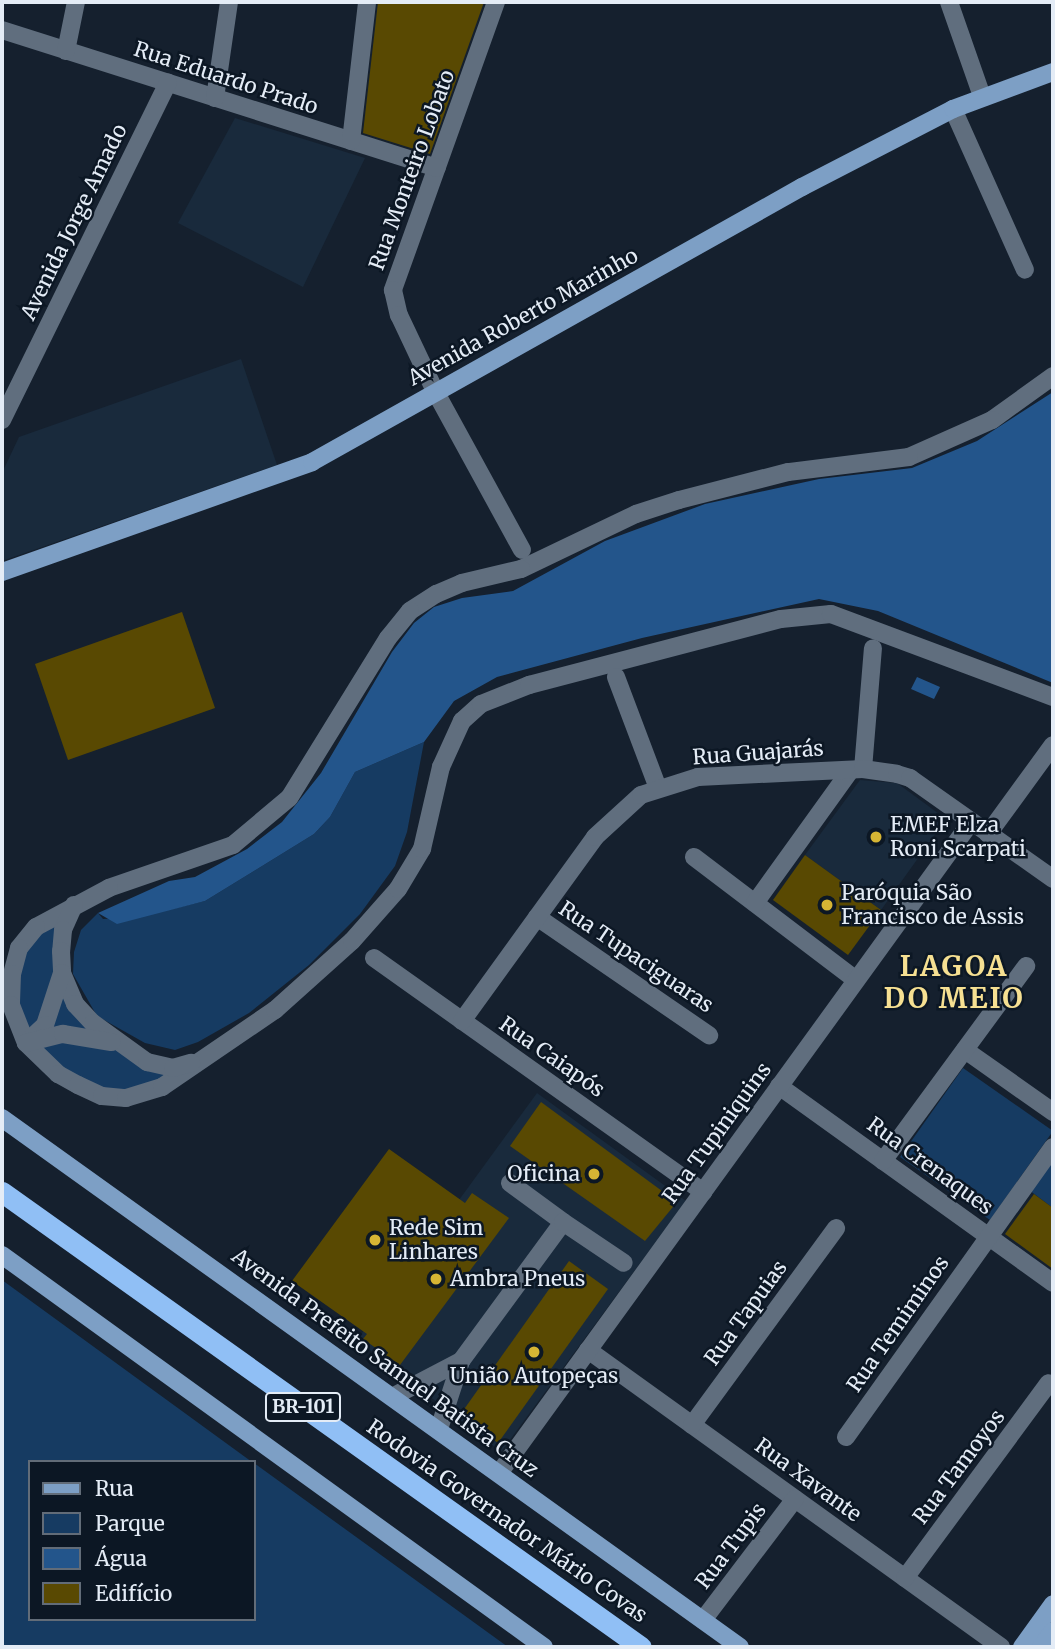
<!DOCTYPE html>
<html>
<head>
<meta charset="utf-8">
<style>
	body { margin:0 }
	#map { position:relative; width:1055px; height:1649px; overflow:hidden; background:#15202e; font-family:Merriweather,serif }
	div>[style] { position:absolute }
	.built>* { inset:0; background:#192a3c }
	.green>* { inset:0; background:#163b62 }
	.water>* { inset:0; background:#23558b }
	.building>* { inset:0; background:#594902 }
	.minor>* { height:18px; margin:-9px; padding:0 9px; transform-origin:9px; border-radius:9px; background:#606e7e }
	.major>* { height:18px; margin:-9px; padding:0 9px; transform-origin:9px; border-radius:9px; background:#7d9fc5 }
	.highway>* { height:21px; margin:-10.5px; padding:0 10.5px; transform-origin:10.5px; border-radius:10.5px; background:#90bff5 }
	.dots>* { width:19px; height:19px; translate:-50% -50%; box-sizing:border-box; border:4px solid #0c1724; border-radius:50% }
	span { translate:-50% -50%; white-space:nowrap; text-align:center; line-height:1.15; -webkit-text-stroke:5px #0c1724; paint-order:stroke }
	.shield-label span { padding:2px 5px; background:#0c1724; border:2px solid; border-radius:5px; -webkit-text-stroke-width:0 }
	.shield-label { font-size:19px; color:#e4ecf6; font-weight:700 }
	.street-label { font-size:21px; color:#e4ecf6 }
	.poi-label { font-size:21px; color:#e4ecf6 }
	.left { translate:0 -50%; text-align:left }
	.right { translate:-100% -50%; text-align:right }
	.district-label { font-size:28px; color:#f6e092; font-weight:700; letter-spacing:2px }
	.frame { position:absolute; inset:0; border:4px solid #e4ecf6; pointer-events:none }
	.legend { position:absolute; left:28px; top:1460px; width:228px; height:161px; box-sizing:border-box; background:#0c1724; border:2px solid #626c78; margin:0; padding:9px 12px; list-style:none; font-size:21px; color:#e4ecf6 }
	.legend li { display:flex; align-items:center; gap:14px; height:35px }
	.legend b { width:35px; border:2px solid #626c78 }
</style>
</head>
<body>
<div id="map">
	<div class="built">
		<div style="clip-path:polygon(235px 118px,365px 158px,303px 287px,178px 223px)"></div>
		<div style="clip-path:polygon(241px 359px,277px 465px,2px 561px,2px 473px,19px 437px)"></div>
		<div style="clip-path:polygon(860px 780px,897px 783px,946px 819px,881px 910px,805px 855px)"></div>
		<div style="clip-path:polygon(537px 1093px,686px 1201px,501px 1452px,357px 1340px)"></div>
	</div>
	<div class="green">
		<div style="clip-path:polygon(424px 742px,407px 832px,395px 866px,360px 914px,309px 965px,249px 1013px,198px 1042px,175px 1050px,145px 1043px,97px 1016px,73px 974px,74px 952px,81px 930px,98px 913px,103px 919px,139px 917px,205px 901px,314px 834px,330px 817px,355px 772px)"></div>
		<div style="clip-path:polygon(74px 905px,61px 951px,93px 1023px,173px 1068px,162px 1087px,102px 1096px,26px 1043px,12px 974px,19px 948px)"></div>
		<div style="clip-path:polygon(963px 1068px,1053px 1131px,990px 1220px,900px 1157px)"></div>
		<div style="clip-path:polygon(1053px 1157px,1053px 1208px,1029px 1190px)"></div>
		<div style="clip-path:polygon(2px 1280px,252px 1462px,30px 1462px,30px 1619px,254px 1619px,254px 1463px,508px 1647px,2px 1647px)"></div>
	</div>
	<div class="water">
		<div style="clip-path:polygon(1053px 392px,1053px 683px,878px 611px,819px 599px,642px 638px,497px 677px,454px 701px,424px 742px,355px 772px,330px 817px,314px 834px,205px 901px,117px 924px,98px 913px,169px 881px,195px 877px,247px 849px,282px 822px,321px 773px,392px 652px,414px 623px,434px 607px,462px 598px,513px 591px,605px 541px,705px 504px,819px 479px,912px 468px,977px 441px)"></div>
		<div style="clip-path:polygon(917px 677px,940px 687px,934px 699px,911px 689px)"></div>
	</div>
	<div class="building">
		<div style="clip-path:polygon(378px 2px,484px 2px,430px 154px,363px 133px)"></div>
		<div style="clip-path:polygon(182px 612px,215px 708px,68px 760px,35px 664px)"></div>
		<div style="clip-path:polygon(805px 855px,881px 910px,848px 955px,773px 900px)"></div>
		<div style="clip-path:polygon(541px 1102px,677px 1202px,645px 1241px,510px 1146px)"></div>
		<div style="clip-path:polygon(389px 1149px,465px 1203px,472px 1193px,509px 1218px,400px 1365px,363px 1339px,367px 1334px,292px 1281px)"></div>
		<div style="clip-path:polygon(1034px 1194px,1053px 1208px,1053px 1269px,1005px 1234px)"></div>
		<div style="clip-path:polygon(569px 1261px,608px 1289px,498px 1443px,460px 1415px)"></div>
	</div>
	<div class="minor">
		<div style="left:496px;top:2px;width:306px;rotate:109.7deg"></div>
		<div style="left:393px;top:290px;width:26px;rotate:77deg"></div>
		<div style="left:399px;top:315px;width:84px;rotate:64.7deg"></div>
		<div style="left:435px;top:391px;width:181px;rotate:61.3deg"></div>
		<div style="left:949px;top:2px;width:100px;rotate:70.7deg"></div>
		<div style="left:2px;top:30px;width:456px;rotate:17.6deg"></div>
		<div style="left:66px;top:51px;width:50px;rotate:-78.5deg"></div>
		<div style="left:215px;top:98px;width:97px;rotate:-81.7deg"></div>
		<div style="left:953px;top:109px;width:176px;rotate:65.9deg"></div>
		<div style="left:351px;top:141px;width:140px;rotate:-83.4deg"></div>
		<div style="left:1053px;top:376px;width:75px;rotate:144.2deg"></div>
		<div style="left:992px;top:420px;width:91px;rotate:156deg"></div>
		<div style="left:909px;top:457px;width:122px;rotate:172.9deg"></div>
		<div style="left:788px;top:472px;width:113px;rotate:165.6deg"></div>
		<div style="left:679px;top:500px;width:45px;rotate:162deg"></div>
		<div style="left:636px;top:514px;width:127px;rotate:154.4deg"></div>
		<div style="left:521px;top:569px;width:61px;rotate:166.7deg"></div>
		<div style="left:462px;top:583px;width:28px;rotate:157deg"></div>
		<div style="left:436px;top:594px;width:31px;rotate:147deg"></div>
		<div style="left:410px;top:611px;width:35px;rotate:129deg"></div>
		<div style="left:388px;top:638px;width:188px;rotate:121.7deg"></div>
		<div style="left:289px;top:798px;width:73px;rotate:140deg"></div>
		<div style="left:233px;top:845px;width:131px;rotate:160.9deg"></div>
		<div style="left:109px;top:888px;width:83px;rotate:151.9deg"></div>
		<div style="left:36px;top:927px;width:27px;rotate:129deg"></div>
		<div style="left:19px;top:948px;width:27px;rotate:105deg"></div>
		<div style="left:12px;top:974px;width:31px;rotate:92deg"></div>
		<div style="left:11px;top:1005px;width:41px;rotate:68.5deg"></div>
		<div style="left:26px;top:1043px;width:45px;rotate:44.1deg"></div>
		<div style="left:58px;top:1074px;width:23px;rotate:29deg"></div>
		<div style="left:78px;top:1085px;width:26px;rotate:25deg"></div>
		<div style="left:102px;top:1096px;width:24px;rotate:5deg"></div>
		<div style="left:126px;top:1098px;width:38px;rotate:-17deg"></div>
		<div style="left:162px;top:1087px;width:137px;rotate:-34.3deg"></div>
		<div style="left:275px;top:1010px;width:103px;rotate:-41.9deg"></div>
		<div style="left:352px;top:941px;width:69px;rotate:-48.5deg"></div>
		<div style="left:398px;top:889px;width:47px;rotate:-59deg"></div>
		<div style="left:422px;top:849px;width:84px;rotate:-77deg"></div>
		<div style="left:441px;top:767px;width:51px;rotate:-65.5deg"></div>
		<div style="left:462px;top:721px;width:25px;rotate:-42deg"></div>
		<div style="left:481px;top:704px;width:52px;rotate:-21.6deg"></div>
		<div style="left:529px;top:685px;width:260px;rotate:-14.7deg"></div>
		<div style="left:781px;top:619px;width:50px;rotate:-5.7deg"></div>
		<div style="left:831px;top:614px;width:237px;rotate:20.5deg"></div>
		<div style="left:2px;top:420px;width:376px;rotate:-63.8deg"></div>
		<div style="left:616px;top:677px;width:119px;rotate:69.3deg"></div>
		<div style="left:863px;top:769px;width:121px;rotate:-85.3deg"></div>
		<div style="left:988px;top:834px;width:110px;rotate:-53.9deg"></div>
		<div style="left:694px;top:857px;width:203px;rotate:37.2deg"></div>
		<div style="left:755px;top:903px;width:163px;rotate:-54.3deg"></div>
		<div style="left:74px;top:905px;width:27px;rotate:114deg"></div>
		<div style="left:63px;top:930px;width:21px;rotate:95deg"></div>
		<div style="left:61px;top:951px;width:22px;rotate:87deg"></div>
		<div style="left:62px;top:973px;width:34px;rotate:67deg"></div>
		<div style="left:75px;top:1004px;width:26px;rotate:47deg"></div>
		<div style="left:93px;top:1023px;width:67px;rotate:35.8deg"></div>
		<div style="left:147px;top:1062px;width:27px;rotate:13deg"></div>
		<div style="left:173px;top:1068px;width:19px;rotate:-16deg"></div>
		<div style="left:537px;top:917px;width:209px;rotate:34.5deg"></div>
		<div style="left:374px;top:958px;width:404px;rotate:35.4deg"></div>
		<div style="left:62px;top:973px;width:55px;rotate:108.1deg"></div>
		<div style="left:45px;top:1025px;width:26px;rotate:137deg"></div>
		<div style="left:26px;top:1043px;width:38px;rotate:-14deg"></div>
		<div style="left:63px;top:1034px;width:49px;rotate:9.5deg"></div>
		<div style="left:462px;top:1021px;width:227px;rotate:-54.1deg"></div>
		<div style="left:595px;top:837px;width:62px;rotate:-42.4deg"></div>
		<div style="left:641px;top:795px;width:60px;rotate:-17.5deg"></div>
		<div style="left:698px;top:777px;width:165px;rotate:-2.8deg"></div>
		<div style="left:863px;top:769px;width:34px;rotate:8deg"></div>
		<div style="left:897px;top:774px;width:14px;rotate:17deg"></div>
		<div style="left:910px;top:778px;width:175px;rotate:35.2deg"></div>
		<div style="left:965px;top:1050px;width:108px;rotate:35.2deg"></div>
		<div style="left:779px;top:1086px;width:337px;rotate:35.7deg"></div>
		<div style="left:883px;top:1161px;width:242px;rotate:-53.7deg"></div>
		<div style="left:510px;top:1183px;width:66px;rotate:36.3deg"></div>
		<div style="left:588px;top:1350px;width:509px;rotate:35.72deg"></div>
		<div style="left:394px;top:1396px;width:76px;rotate:-27.6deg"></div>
		<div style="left:692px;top:1425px;width:244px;rotate:-53.8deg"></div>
		<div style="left:439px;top:1429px;width:71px;rotate:-72.1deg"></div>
		<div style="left:461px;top:1361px;width:172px;rotate:-53.7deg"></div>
		<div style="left:563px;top:1222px;width:73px;rotate:33.9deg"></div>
		<div style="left:846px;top:1437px;width:356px;rotate:-54.5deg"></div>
		<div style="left:500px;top:1472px;width:803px;rotate:-54.07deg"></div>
		<div style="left:905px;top:1578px;width:242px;rotate:-53.6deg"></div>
		<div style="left:703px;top:1620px;width:152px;rotate:-52.8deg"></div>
	</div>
	<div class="major">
		<div style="left:2px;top:572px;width:329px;rotate:-19.5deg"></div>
		<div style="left:312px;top:462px;width:562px;rotate:-29.3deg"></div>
		<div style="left:802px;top:187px;width:170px;rotate:-27.3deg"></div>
		<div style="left:953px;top:109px;width:107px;rotate:-20.3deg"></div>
		<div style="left:2px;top:1118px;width:908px;rotate:35.63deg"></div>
		<div style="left:2px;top:1255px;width:669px;rotate:35.88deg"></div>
		<div style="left:1022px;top:1647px;width:53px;rotate:-54.2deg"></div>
		<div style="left:1041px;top:1647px;width:20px;rotate:-53deg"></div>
	</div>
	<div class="highway">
		<div style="left:2px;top:1192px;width:784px;rotate:35.45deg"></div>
	</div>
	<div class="dots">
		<div style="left:876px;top:837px;background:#d6b534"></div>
		<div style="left:827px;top:905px;background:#d6b534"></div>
		<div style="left:594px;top:1174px;background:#d6b534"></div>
		<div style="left:375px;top:1240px;background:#d6b534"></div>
		<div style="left:436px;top:1279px;background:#d6b534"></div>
		<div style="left:534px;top:1352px;background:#d6b534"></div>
	</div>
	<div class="shield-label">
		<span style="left:303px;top:1407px">BR-101</span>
	</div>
	<div class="street-label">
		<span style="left:226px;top:78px;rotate:18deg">Rua Eduardo Prado</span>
		<span style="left:412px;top:170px;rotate:-70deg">Rua Monteiro Lobato</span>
		<span style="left:74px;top:222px;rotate:-64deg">Avenida Jorge Amado</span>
		<span style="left:523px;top:317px;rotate:-29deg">Avenida Roberto Marinho</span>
		<span style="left:758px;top:753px;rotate:-4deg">Rua Guajarás</span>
		<span style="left:636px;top:957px;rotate:34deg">Rua Tupaciguaras</span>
		<span style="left:552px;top:1057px;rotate:35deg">Rua Caiapós</span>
		<span style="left:717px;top:1133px;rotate:-54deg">Rua Tupiniquins</span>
		<span style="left:930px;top:1166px;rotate:36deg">Rua Crenaques</span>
		<span style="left:746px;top:1313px;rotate:-54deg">Rua Tapuias</span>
		<span style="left:898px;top:1324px;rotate:-55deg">Rua Temiminos</span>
		<span style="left:385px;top:1363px;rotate:36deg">Avenida Prefeito Samuel Batista Cruz</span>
		<span style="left:959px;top:1467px;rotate:-53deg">Rua Tamoyos</span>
		<span style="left:808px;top:1480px;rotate:36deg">Rua Xavante</span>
		<span style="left:507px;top:1521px;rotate:35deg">Rodovia Governador Mário Covas</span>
		<span style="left:731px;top:1546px;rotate:-53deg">Rua Tupis</span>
	</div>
	<div class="poi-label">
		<span class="left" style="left:890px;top:837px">EMEF Elza<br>Roni Scarpati</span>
		<span class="left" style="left:841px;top:905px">Paróquia São<br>Francisco de Assis</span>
		<span class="right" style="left:580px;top:1174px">Oficina</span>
		<span class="left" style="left:389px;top:1240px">Rede Sim<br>Linhares</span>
		<span class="left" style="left:450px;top:1279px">Ambra Pneus</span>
		<span style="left:534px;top:1376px">União Autopeças</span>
	</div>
	<div class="district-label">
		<span style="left:954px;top:982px">LAGOA<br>DO MEIO</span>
	</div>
	<div class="frame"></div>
	<ul class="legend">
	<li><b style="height:9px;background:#7d9fc5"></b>Rua</li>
	<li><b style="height:19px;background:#163b62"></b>Parque</li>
	<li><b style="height:19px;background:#23558b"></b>Água</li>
	<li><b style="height:19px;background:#594902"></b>Edifício</li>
	</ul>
</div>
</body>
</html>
